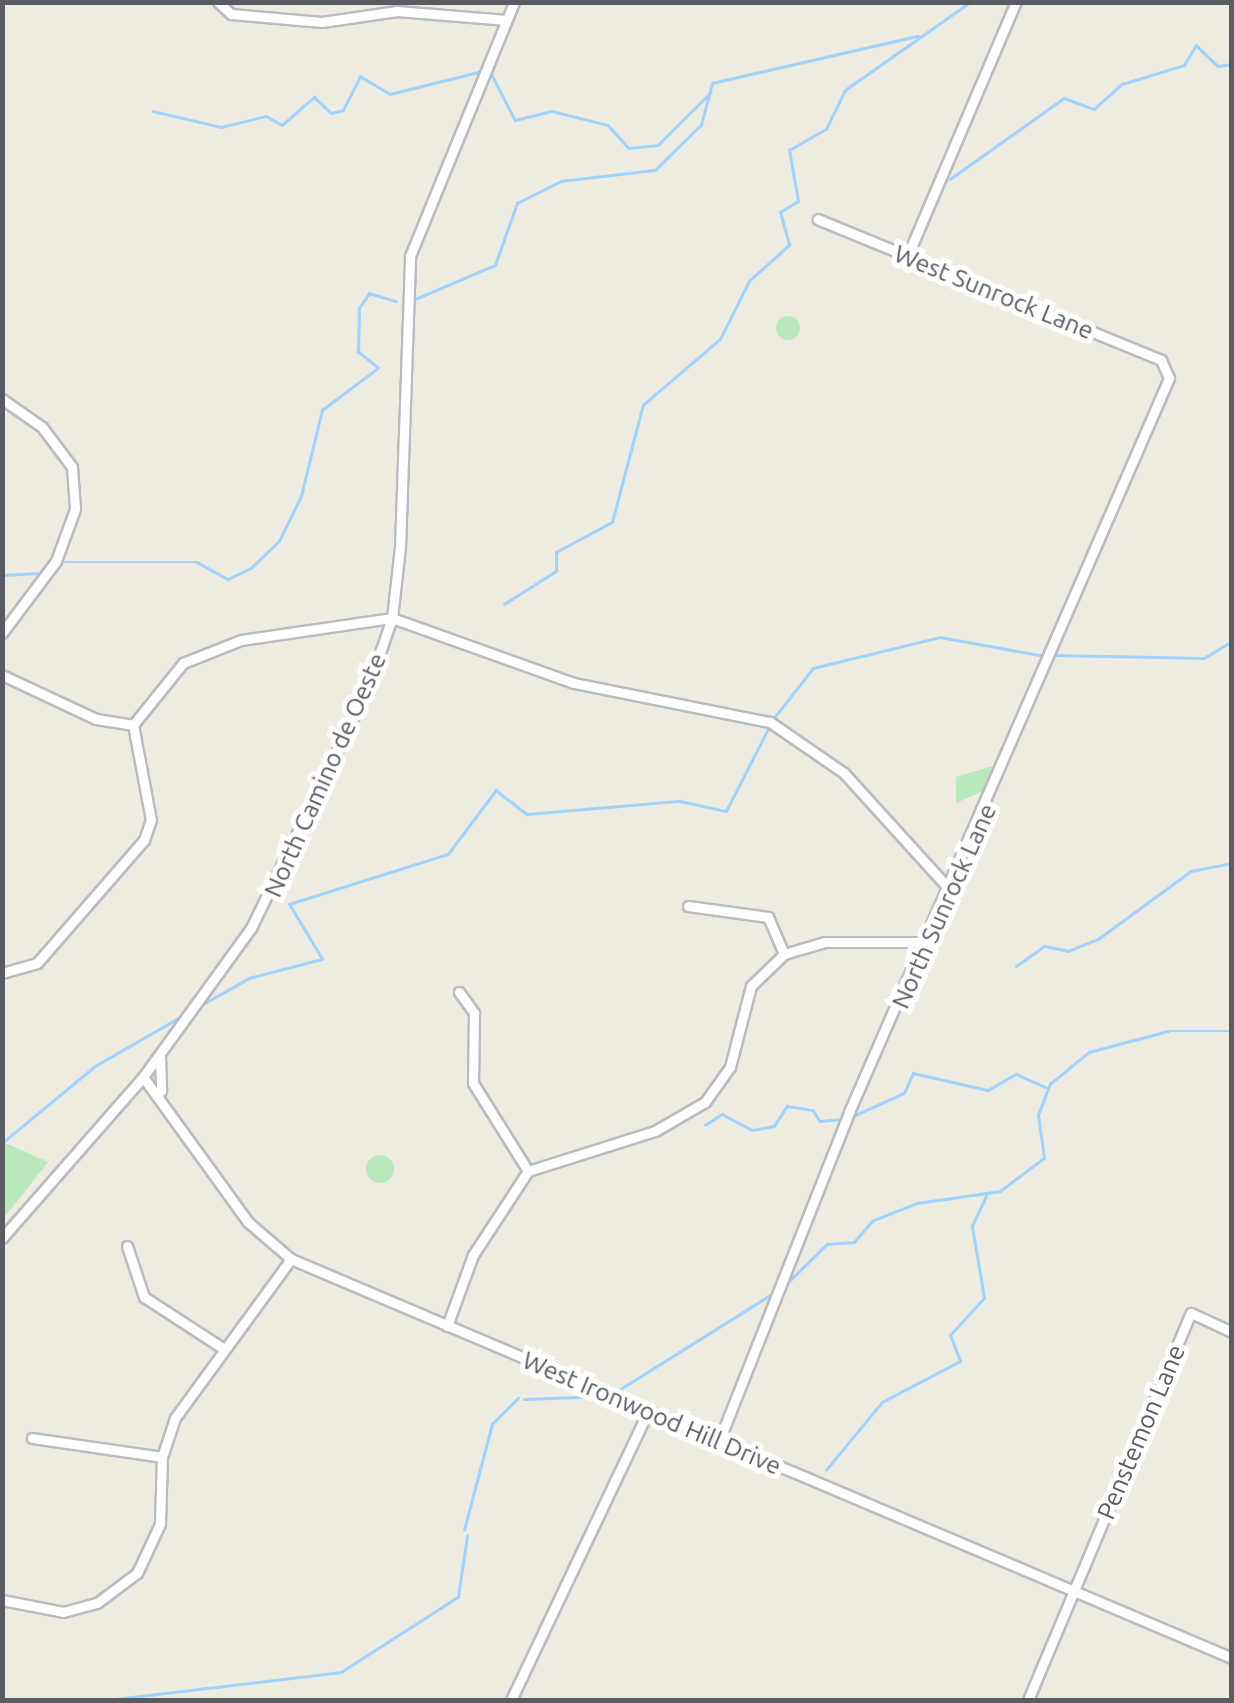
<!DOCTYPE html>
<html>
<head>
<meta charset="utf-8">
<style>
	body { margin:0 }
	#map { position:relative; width:1234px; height:1703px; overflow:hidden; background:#eeebe0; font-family:Ubuntu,sans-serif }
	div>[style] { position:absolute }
	.green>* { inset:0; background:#b9e9bb }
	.round { border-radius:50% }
	.stream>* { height:2.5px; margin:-1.25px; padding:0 1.25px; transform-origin:1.25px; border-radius:1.25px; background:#9fd2ff }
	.roads { filter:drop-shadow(2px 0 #b8bbc1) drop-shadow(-2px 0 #b8bbc1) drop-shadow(0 2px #b8bbc1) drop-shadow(0 -2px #b8bbc1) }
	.minor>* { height:9px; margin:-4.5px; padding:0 4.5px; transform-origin:4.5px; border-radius:4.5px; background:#fff }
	span { translate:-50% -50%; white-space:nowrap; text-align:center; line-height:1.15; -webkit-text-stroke:10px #fff; paint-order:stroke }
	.street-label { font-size:25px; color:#595d63 }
	.frame { position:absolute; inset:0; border:5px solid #595d63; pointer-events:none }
</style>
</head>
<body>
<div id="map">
	<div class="green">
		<div class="round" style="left:776px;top:316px;width:24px;height:24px"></div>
		<div style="clip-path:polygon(993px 766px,988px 789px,956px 803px,956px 777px)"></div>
		<div style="clip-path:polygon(3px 1142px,48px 1162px,3px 1219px)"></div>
		<div class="round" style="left:366px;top:1155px;width:28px;height:28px"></div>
	</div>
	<div class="stream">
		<div style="left:491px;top:73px;width:53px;rotate:62.9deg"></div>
		<div style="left:515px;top:120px;width:38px;rotate:-14deg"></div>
		<div style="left:552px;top:111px;width:58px;rotate:14deg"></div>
		<div style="left:608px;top:125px;width:31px;rotate:48deg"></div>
		<div style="left:629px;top:148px;width:29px;rotate:-6deg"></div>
		<div style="left:658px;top:145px;width:74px;rotate:-45deg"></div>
		<div style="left:153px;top:111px;width:70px;rotate:13.2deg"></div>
		<div style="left:221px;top:127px;width:46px;rotate:-13.7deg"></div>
		<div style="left:266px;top:116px;width:18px;rotate:29deg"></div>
		<div style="left:282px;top:125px;width:43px;rotate:-41.2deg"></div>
		<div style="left:314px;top:97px;width:23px;rotate:43deg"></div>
		<div style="left:331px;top:113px;width:12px;rotate:-14deg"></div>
		<div style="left:343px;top:110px;width:38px;rotate:-63deg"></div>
		<div style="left:360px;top:76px;width:35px;rotate:31deg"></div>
		<div style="left:390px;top:94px;width:96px;rotate:-13.9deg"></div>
		<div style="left:950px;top:179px;width:140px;rotate:-35.4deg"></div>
		<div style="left:1064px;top:98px;width:32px;rotate:20deg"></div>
		<div style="left:1094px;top:109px;width:38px;rotate:-42deg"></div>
		<div style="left:1122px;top:84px;width:65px;rotate:-17deg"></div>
		<div style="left:1184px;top:65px;width:23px;rotate:-59deg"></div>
		<div style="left:1196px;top:45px;width:30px;rotate:44deg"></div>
		<div style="left:1218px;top:66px;width:14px;rotate:-8deg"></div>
		<div style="left:413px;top:300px;width:89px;rotate:-23.1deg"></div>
		<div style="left:495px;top:265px;width:66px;rotate:-70.5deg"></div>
		<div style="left:517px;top:203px;width:49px;rotate:-26.6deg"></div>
		<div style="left:561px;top:181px;width:95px;rotate:-6.7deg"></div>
		<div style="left:655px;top:170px;width:64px;rotate:-44.4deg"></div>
		<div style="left:701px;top:125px;width:43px;rotate:-75.3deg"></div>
		<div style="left:712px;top:83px;width:211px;rotate:-12.9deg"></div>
		<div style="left:65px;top:562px;width:132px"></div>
		<div style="left:197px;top:562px;width:35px;rotate:29deg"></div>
		<div style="left:228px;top:579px;width:25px;rotate:-26deg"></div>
		<div style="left:251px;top:568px;width:39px;rotate:-44deg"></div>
		<div style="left:279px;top:541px;width:50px;rotate:-63.9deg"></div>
		<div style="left:301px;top:496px;width:89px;rotate:-76.3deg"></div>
		<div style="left:322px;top:410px;width:70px;rotate:-36.9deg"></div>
		<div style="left:378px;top:368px;width:26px;rotate:-141deg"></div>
		<div style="left:358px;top:352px;width:44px;rotate:-88.7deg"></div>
		<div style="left:359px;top:308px;width:18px;rotate:-56deg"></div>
		<div style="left:369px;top:293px;width:28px;rotate:17deg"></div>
		<div style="left:2px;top:575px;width:34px;rotate:-3deg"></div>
		<div style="left:504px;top:604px;width:62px;rotate:-32.4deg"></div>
		<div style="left:556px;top:571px;width:19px;rotate:-90deg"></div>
		<div style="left:556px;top:552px;width:64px;rotate:-28.2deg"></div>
		<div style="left:612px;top:522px;width:121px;rotate:-75.2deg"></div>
		<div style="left:643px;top:405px;width:101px;rotate:-40.6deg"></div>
		<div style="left:720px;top:339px;width:65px;rotate:-63.4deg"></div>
		<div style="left:749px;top:281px;width:54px;rotate:-42deg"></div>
		<div style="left:789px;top:245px;width:34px;rotate:-105deg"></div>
		<div style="left:780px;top:212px;width:21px;rotate:-31deg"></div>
		<div style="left:798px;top:201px;width:52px;rotate:-100deg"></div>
		<div style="left:789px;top:150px;width:43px;rotate:-29.6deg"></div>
		<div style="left:826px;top:129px;width:43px;rotate:-64deg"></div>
		<div style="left:845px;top:90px;width:153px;rotate:-35.1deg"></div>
		<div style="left:1053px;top:655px;width:151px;rotate:1.1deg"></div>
		<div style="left:1204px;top:658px;width:33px;rotate:-31deg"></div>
		<div style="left:774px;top:718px;width:63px;rotate:-52deg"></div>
		<div style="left:813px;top:668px;width:131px;rotate:-13.7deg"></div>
		<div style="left:940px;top:637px;width:107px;rotate:10.3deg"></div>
		<div style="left:1016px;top:966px;width:35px;rotate:-35deg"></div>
		<div style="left:1045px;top:946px;width:24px;rotate:12deg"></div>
		<div style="left:1068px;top:951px;width:32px;rotate:-22deg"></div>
		<div style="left:1098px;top:939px;width:115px;rotate:-36.2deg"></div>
		<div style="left:1191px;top:871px;width:42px;rotate:-11deg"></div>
		<div style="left:198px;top:1007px;width:59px;rotate:-29.6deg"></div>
		<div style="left:249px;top:978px;width:75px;rotate:-14.6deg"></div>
		<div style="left:322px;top:959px;width:64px;rotate:-121deg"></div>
		<div style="left:289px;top:904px;width:167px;rotate:-17.5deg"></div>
		<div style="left:448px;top:854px;width:80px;rotate:-53.1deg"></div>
		<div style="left:496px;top:790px;width:39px;rotate:38deg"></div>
		<div style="left:527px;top:814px;width:154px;rotate:-4.9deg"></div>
		<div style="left:680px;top:801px;width:47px;rotate:12.3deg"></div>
		<div style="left:726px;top:811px;width:97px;rotate:-62.9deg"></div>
		<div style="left:849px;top:1118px;width:60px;rotate:-24.4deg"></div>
		<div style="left:904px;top:1093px;width:22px;rotate:-66deg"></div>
		<div style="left:913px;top:1073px;width:77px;rotate:12.8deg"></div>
		<div style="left:988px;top:1090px;width:32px;rotate:-30deg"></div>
		<div style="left:1016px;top:1074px;width:35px;rotate:24deg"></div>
		<div style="left:705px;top:1125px;width:20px;rotate:-33deg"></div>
		<div style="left:722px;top:1114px;width:34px;rotate:28deg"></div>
		<div style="left:752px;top:1130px;width:22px;rotate:-10deg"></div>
		<div style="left:774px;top:1126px;width:24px;rotate:-57deg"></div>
		<div style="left:787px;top:1106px;width:26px;rotate:9deg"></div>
		<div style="left:813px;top:1110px;width:13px;rotate:58deg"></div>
		<div style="left:820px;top:1121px;width:21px;rotate:-5deg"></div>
		<div style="left:2px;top:1143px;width:121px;rotate:-39.6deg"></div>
		<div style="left:95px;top:1066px;width:100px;rotate:-29.9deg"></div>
		<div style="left:783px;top:1287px;width:62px;rotate:-44.3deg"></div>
		<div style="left:827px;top:1244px;width:27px;rotate:-4deg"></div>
		<div style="left:854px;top:1242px;width:28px;rotate:-49deg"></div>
		<div style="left:872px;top:1221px;width:48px;rotate:-21.8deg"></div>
		<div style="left:917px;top:1203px;width:84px;rotate:-8.2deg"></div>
		<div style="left:1000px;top:1191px;width:55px;rotate:-36.9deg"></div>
		<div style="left:1044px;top:1158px;width:43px;rotate:-97.9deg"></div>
		<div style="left:1038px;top:1115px;width:33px;rotate:-69deg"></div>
		<div style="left:1050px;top:1084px;width:50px;rotate:-39.4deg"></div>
		<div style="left:1089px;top:1052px;width:82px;rotate:-14.9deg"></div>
		<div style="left:1168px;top:1031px;width:64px"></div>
		<div style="left:614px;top:1393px;width:186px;rotate:-32.1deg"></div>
		<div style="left:524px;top:1399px;width:83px;rotate:-2.1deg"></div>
		<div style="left:826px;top:1470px;width:88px;rotate:-50.5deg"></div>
		<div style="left:882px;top:1402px;width:88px;rotate:-27.7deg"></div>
		<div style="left:960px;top:1361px;width:28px;rotate:-111deg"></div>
		<div style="left:950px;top:1335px;width:50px;rotate:-47.4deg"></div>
		<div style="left:984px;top:1298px;width:73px;rotate:-99.5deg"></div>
		<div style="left:972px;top:1226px;width:33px;rotate:-65deg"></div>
		<div style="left:464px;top:1530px;width:110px;rotate:-75.2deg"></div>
		<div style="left:492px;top:1424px;width:37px;rotate:-45deg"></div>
		<div style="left:107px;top:1700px;width:236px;rotate:-6.8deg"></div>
		<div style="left:341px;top:1672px;width:139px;rotate:-32.7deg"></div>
		<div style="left:458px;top:1597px;width:62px;rotate:-81.6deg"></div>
	</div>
	<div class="roads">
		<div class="minor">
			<div style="left:218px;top:2px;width:18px;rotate:43deg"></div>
			<div style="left:231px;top:14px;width:91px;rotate:5deg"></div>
			<div style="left:322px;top:22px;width:76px;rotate:-8.3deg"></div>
			<div style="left:397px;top:11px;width:110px;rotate:4.7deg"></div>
			<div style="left:907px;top:257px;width:277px;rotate:-66.9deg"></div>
			<div style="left:2px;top:399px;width:49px;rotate:35deg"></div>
			<div style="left:42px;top:427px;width:50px;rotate:53.1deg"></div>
			<div style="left:72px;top:467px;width:42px;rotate:85.9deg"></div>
			<div style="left:75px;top:509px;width:55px;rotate:110.1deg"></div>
			<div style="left:56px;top:561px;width:90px;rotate:126.9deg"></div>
			<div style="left:2px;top:675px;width:104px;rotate:25.1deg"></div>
			<div style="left:96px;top:719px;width:37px;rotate:9deg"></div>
			<div style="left:688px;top:906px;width:81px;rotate:7.8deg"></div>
			<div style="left:768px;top:917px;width:40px;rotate:66.6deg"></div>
			<div style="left:784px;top:954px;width:43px;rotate:-16.3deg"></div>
			<div style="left:825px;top:942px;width:100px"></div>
			<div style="left:2px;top:973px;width:36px;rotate:-16deg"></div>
			<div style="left:37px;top:963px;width:163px;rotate:-49deg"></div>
			<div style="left:144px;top:840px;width:21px;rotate:-71deg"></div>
			<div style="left:151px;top:820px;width:97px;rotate:-100.7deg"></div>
			<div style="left:133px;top:725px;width:80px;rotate:-51.1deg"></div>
			<div style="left:183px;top:663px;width:62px;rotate:-21.6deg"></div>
			<div style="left:241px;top:640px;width:153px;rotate:-8.3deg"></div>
			<div style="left:392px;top:618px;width:193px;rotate:19.7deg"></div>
			<div style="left:574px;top:683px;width:200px;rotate:11.3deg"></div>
			<div style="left:770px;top:722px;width:90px;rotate:34.6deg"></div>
			<div style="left:844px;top:773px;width:158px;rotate:47.8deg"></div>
			<div style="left:459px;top:992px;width:26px;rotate:54deg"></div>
			<div style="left:474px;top:1013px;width:70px;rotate:90.8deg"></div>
			<div style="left:473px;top:1083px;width:104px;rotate:58deg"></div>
			<div style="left:160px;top:1057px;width:34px;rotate:88deg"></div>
			<div style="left:143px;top:1077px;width:179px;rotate:54.1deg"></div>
			<div style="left:248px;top:1222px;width:57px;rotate:40.7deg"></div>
			<div style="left:291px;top:1259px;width:1022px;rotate:22.98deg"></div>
			<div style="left:2px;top:1238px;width:214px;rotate:-48.8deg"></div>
			<div style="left:143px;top:1077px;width:184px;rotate:-54.1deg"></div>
			<div style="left:251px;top:928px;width:268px;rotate:-64.1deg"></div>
			<div style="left:368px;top:687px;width:73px;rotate:-70.8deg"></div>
			<div style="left:392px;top:618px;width:71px;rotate:-83.6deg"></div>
			<div style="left:400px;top:547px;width:291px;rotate:-88deg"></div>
			<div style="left:410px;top:256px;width:274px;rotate:-67.7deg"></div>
			<div style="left:127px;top:1246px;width:54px;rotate:71.6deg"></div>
			<div style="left:144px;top:1297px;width:92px;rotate:33deg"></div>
			<div style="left:447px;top:1326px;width:76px;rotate:-69.9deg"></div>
			<div style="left:473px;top:1255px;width:100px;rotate:-56.8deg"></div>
			<div style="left:528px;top:1171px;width:133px;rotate:-17.5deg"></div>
			<div style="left:655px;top:1131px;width:58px;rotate:-30.1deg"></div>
			<div style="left:705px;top:1102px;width:43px;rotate:-54.5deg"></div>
			<div style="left:730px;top:1067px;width:84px;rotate:-75.5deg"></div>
			<div style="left:751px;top:986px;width:46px;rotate:-44.1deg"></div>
			<div style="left:32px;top:1438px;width:131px;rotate:8.3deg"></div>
			<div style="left:719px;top:1441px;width:354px;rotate:-68.4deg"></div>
			<div style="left:849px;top:1112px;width:801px;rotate:-66.44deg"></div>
			<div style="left:1169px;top:378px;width:20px;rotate:-114deg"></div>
			<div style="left:1161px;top:360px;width:371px;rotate:-157.7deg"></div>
			<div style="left:2px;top:1600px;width:62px;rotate:11.1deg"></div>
			<div style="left:63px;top:1612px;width:35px;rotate:-15deg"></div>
			<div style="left:97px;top:1603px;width:50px;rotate:-36.9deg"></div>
			<div style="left:137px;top:1573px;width:54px;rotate:-64.9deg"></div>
			<div style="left:160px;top:1524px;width:67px;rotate:-88.3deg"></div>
			<div style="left:162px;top:1457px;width:41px;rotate:-71.6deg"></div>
			<div style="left:175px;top:1418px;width:197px;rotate:-53.9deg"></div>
			<div style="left:511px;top:1700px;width:320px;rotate:-64.6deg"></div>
			<div style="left:1028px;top:1700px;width:420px;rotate:-67.2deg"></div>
			<div style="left:1191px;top:1313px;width:45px;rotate:24.9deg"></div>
		</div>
	</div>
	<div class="street-label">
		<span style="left:994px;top:292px;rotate:22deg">West Sunrock Lane</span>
		<span style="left:325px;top:775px;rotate:-66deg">North Camino de Oeste</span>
		<span style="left:944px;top:906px;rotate:-66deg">North Sunrock Lane</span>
		<span style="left:652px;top:1413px;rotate:23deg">West Ironwood Hill Drive</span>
		<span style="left:1141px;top:1432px;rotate:-67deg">Penstemon Lane</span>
	</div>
	<div class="frame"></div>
</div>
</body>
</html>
